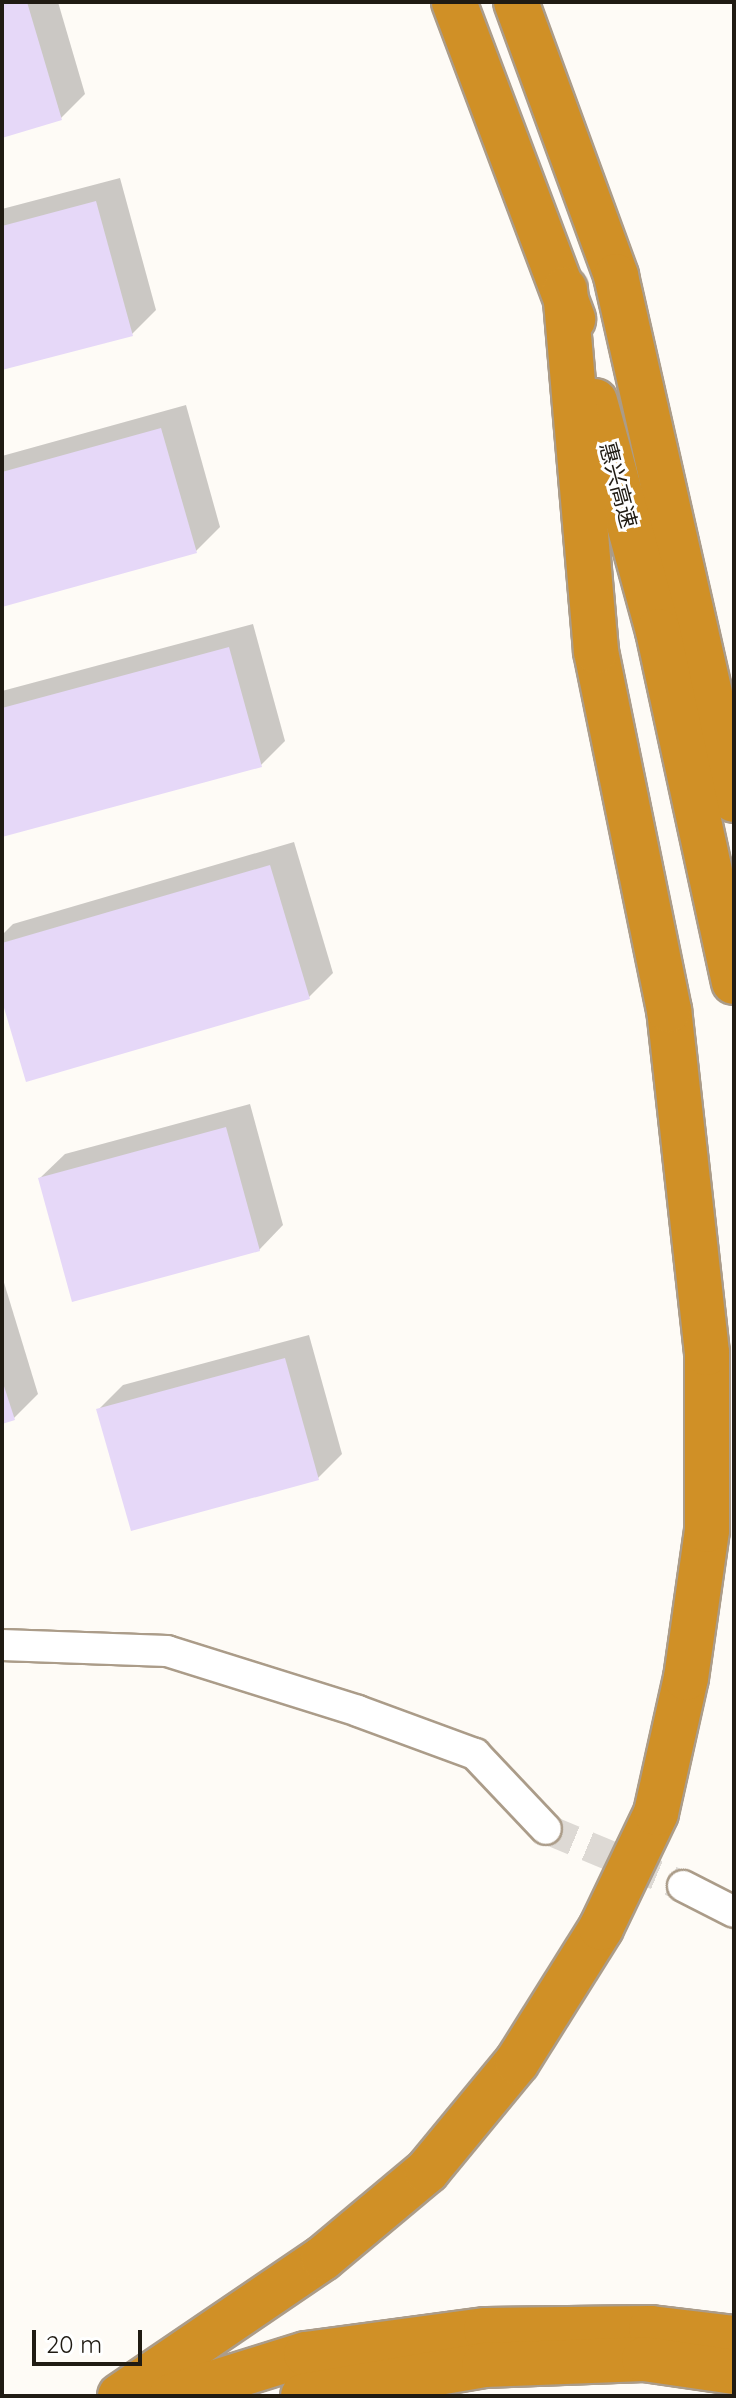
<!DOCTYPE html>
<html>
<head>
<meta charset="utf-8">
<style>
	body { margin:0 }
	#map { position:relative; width:736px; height:2398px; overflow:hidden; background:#fefbf6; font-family:Quicksand,"Noto Sans SC",sans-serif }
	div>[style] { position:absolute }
	.shadow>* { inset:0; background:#0003 }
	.building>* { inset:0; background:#e6d8f8 }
	.minor-tunnel>* { height:30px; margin-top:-15px; transform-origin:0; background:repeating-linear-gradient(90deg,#ddd9d4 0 30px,transparent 0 45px) }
	.roads { filter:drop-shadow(2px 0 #ab9c89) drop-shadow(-2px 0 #ab9c89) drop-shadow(0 2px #ab9c89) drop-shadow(0 -2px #ab9c89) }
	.minor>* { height:30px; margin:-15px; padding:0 15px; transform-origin:15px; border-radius:15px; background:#fff }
	.motorway>* { height:44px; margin:-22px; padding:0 22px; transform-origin:22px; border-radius:22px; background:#d09026 }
	span { translate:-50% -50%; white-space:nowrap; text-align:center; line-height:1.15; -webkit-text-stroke:6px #fff; paint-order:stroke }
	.street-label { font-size:22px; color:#201b13 }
	.frame { position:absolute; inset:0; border:4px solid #201b13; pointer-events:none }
	.scale { position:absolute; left:32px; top:2330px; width:110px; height:36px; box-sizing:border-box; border:4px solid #201b13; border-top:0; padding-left:10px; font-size:24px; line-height:28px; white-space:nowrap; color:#201b13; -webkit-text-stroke:6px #fff; paint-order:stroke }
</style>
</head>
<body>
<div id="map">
	<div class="shadow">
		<div style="clip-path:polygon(2px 2px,58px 2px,85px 94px,61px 118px,2px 136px)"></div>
		<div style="clip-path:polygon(120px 178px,156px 310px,132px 334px,2px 368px,2px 209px)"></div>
		<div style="clip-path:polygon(186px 405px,220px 527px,196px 551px,2px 605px,2px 456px)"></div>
		<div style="clip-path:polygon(253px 624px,285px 741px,261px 765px,2px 835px,2px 691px)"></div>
		<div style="clip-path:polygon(294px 842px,333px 973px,309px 997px,2px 994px,2px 935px,13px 924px)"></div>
		<div style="clip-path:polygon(250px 1104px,283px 1225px,259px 1250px,40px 1178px,65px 1154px)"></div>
		<div style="clip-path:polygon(2px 1276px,38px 1394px,14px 1418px,2px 1421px)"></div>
		<div style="clip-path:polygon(309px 1335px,342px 1454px,318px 1478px,99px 1409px,123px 1385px)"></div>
	</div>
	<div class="building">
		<div style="clip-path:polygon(2px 2px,27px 2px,62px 120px,2px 138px)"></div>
		<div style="clip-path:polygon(96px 201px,133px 336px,2px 370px,2px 226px)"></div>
		<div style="clip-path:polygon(161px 428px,197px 553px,2px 607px,2px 472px)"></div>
		<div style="clip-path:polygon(229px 647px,262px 767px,2px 837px,2px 708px)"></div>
		<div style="clip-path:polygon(270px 865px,310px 999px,26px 1082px,2px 1001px,2px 943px)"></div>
		<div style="clip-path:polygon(226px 1127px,260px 1251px,72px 1302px,38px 1178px)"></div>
		<div style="clip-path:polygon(285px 1358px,319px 1480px,131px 1531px,96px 1409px)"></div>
		<div style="clip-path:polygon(2px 1380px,15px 1420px,2px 1424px)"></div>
	</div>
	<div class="minor-tunnel">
		<div style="left:546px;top:1829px;width:148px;rotate:22.6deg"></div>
	</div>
	<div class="roads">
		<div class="minor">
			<div style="left:2px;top:1645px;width:165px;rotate:2.1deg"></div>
			<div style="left:167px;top:1651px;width:200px;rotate:17.4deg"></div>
			<div style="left:358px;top:1711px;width:125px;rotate:20.2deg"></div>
			<div style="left:475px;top:1754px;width:103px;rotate:46.6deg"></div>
			<div style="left:683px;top:1886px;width:57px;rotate:27deg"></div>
		</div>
		<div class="motorway">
			<div style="left:454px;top:2px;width:339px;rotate:69.4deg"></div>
			<div style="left:516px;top:2px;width:292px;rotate:69.9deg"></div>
			<div style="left:616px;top:276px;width:537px;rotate:77.31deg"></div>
			<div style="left:595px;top:401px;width:238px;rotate:74.7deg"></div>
			<div style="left:658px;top:631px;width:359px;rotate:77.8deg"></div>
			<div style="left:120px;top:2396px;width:245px;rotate:-34.2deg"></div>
			<div style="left:323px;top:2258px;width:136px;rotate:-39.9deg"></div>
			<div style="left:427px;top:2171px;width:141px;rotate:-50.5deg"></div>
			<div style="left:517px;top:2062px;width:158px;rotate:-57.9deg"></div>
			<div style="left:601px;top:1928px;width:127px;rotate:-64.4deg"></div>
			<div style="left:656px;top:1813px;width:138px;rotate:-77.5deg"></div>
			<div style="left:686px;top:1678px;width:149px;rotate:-81.9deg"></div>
			<div style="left:707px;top:1530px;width:177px;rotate:-90deg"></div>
			<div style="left:707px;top:1353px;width:345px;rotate:-96.3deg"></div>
			<div style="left:669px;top:1010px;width:366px;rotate:-101.5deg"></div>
			<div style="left:596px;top:651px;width:363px;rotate:-94.9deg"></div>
			<div style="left:171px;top:2396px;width:141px;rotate:-17.3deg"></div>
			<div style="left:306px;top:2354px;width:182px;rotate:-7.6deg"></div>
			<div style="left:486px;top:2330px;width:165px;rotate:-0.7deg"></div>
			<div style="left:651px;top:2328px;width:84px;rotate:6.9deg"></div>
			<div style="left:303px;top:2396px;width:184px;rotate:-9.7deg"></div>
			<div style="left:484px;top:2365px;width:160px;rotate:-2.1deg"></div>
			<div style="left:644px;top:2359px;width:91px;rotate:8.2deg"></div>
		</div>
	</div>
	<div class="street-label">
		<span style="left:618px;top:485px;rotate:75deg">惠兴高速</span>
	</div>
	<div class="frame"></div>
	<div class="scale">20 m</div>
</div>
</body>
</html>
